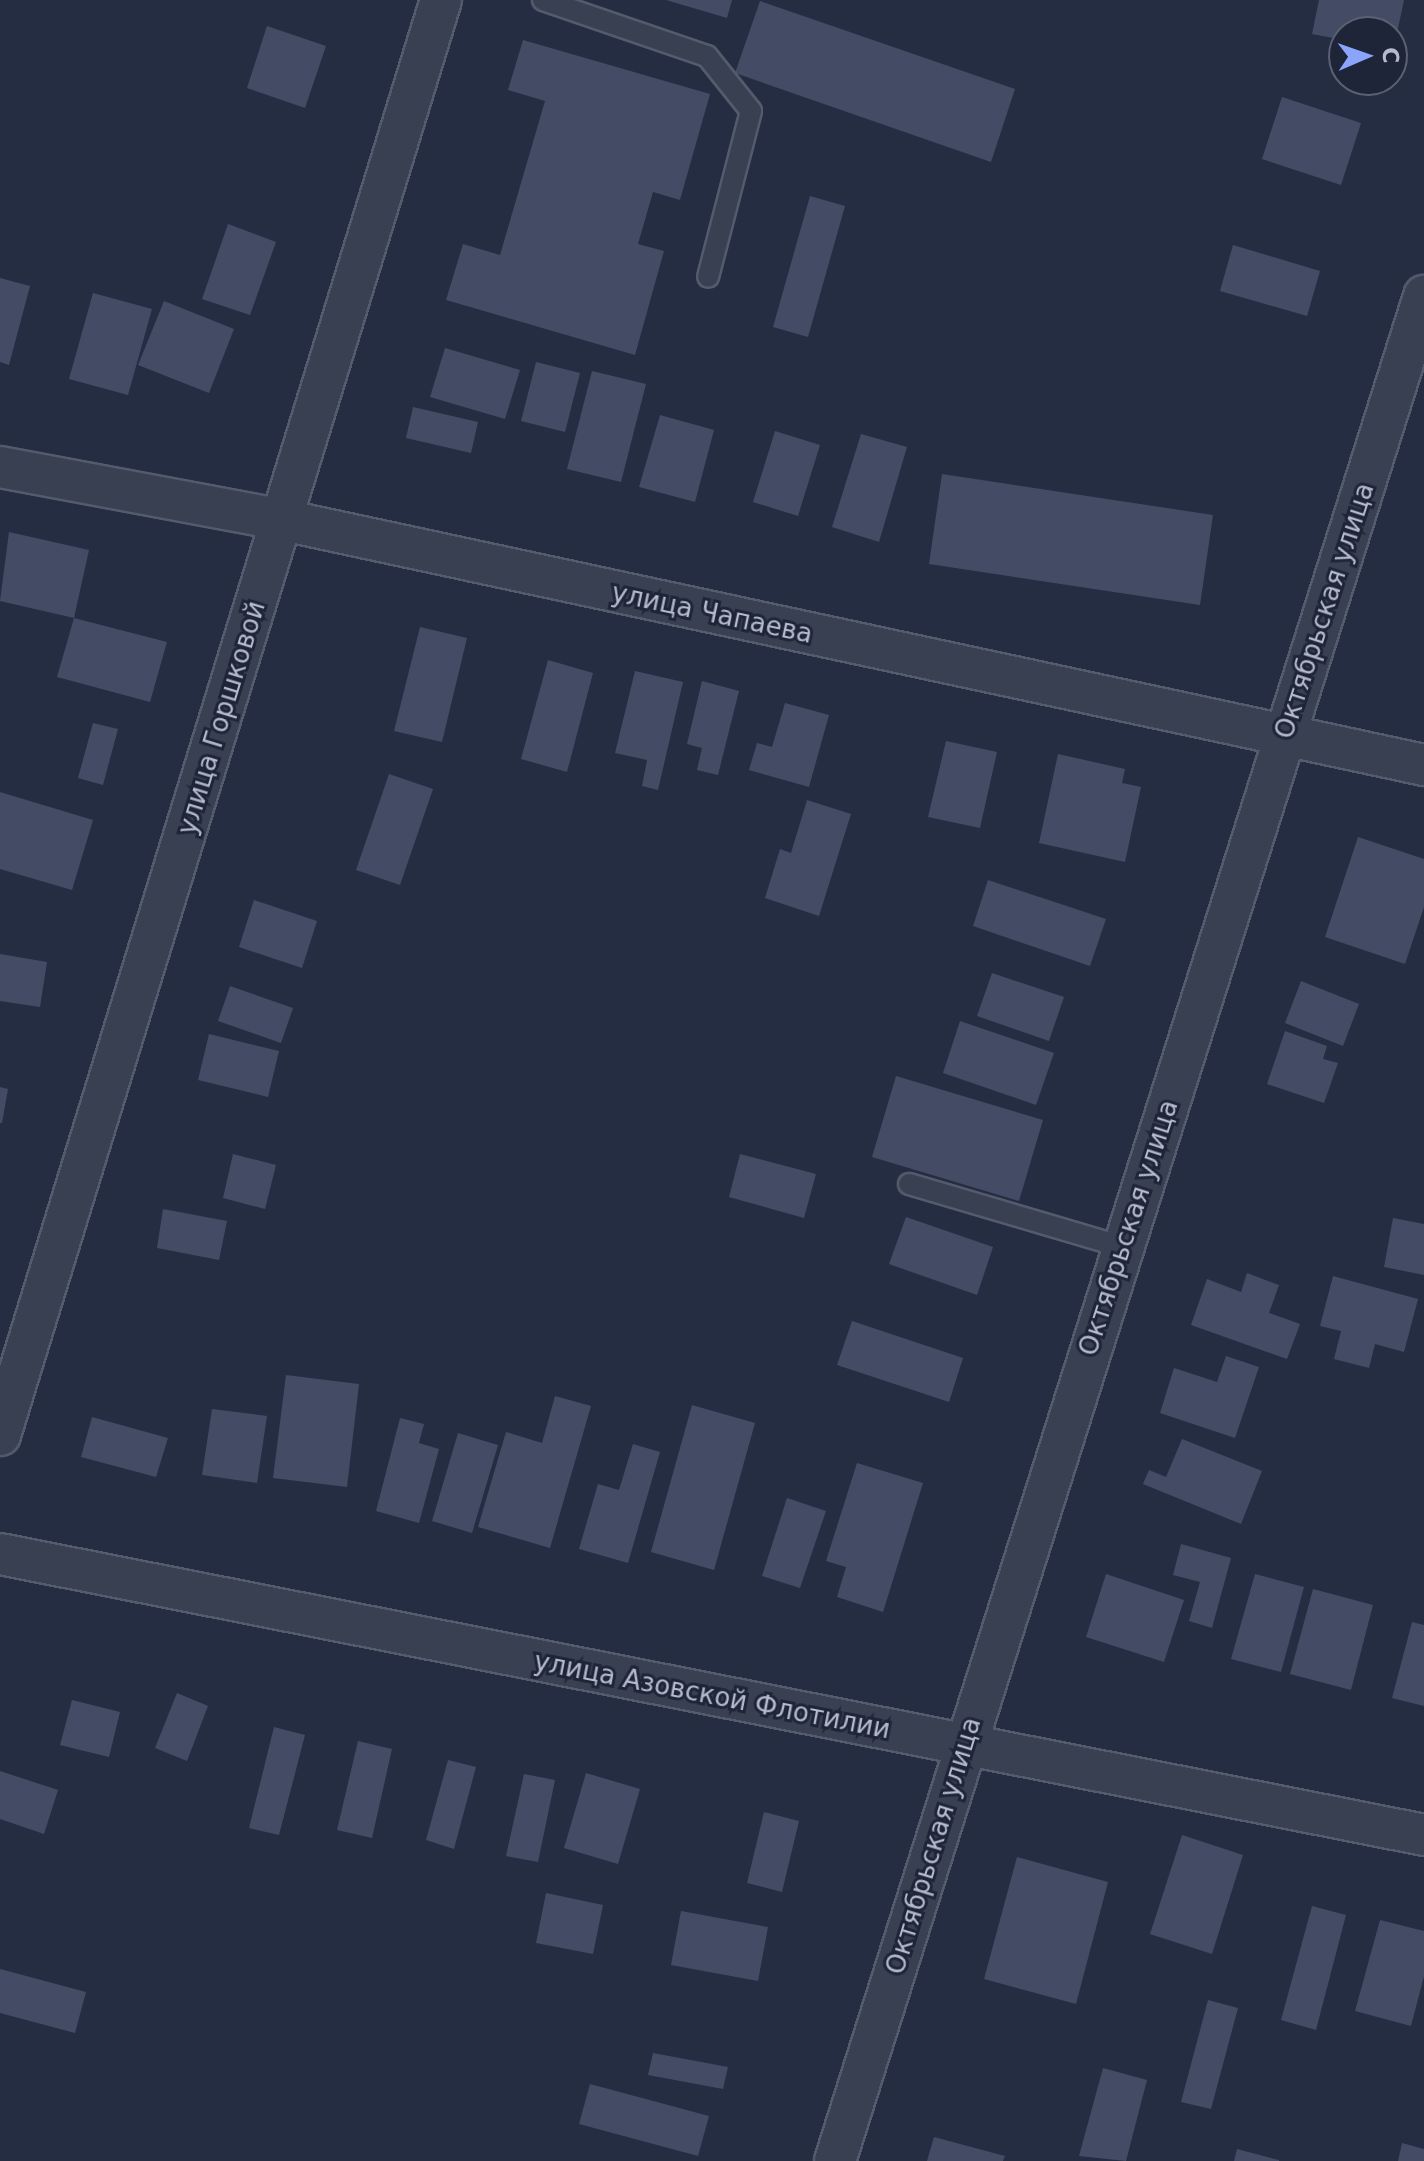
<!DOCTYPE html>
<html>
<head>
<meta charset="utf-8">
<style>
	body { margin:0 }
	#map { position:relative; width:1424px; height:2161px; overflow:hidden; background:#252d43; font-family:"DejaVu Sans",sans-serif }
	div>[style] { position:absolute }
	.building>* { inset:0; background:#444c65 }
	.roads { filter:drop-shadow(2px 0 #545b6d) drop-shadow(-2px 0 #545b6d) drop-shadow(0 2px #545b6d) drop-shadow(0 -2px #545b6d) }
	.lane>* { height:20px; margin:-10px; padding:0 10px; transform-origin:10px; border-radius:10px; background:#394052 }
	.street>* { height:40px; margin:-20px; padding:0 20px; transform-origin:20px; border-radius:20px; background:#394052 }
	span { translate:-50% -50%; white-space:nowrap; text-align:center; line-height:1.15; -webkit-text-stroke:6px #1e2538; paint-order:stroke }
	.street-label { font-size:26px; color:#b6bbcc }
	.north { position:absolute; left:1328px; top:16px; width:80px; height:80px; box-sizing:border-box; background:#1e2538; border:2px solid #5b6173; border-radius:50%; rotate:88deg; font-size:22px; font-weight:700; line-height:32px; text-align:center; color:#b6bbcc }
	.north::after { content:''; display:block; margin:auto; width:28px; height:36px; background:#8ba5fd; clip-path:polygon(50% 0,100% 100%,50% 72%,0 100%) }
</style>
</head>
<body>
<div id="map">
	<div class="building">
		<div style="clip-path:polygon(666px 0,732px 0,727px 18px)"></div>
		<div style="clip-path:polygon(1319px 0,1404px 0,1393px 52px,1392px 32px,1344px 32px,1344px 40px,1312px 34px)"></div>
		<div style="clip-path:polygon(760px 1px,1015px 89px,991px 162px,735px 73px)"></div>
		<div style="clip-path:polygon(267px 26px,326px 46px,305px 108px,247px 88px)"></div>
		<div style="clip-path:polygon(523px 40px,710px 94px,680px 200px,653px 192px,638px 244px,664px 251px,635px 355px,446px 300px,463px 244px,500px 255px,545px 101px,508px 90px)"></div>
		<div style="clip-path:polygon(1282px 97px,1361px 123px,1341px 185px,1262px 159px)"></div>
		<div style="clip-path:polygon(810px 196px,845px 206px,808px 337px,773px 327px)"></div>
		<div style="clip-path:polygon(228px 224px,276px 242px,250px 315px,202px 299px)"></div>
		<div style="clip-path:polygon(1233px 245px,1320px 271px,1307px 316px,1220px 291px)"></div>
		<div style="clip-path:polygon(0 278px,30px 286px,9px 365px,0 362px)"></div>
		<div style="clip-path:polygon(93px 293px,152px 309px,128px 395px,69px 379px)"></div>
		<div style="clip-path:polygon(164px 301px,234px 329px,209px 393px,138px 365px)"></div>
		<div style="clip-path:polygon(445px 348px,520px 370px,505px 419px,430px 397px)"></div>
		<div style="clip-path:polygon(536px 362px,580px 373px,565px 432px,521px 421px)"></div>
		<div style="clip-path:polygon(592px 371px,646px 384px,621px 482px,567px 469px)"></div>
		<div style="clip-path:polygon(413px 407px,478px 422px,471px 453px,406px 438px)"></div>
		<div style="clip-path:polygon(660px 415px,714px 430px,695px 502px,639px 487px)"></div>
		<div style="clip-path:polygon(775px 431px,820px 445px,798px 516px,753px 502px)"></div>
		<div style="clip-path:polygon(861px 434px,907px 447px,879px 542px,832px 527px)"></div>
		<div style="clip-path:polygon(942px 474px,1213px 515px,1200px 605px,929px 564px)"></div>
		<div style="clip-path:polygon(9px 532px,89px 550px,74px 618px,0 601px)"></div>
		<div style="clip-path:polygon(74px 618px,167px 642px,150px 702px,57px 677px)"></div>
		<div style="clip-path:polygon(420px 627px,467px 638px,442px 742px,394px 731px)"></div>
		<div style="clip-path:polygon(548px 660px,593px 673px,567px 772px,521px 759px)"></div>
		<div style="clip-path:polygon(635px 671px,683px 682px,658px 790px,642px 786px,647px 760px,615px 753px)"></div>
		<div style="clip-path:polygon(702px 681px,739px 691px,718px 775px,697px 770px,702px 748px,687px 744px)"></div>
		<div style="clip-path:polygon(785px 703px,829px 715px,809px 787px,749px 770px,757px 743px,772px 747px)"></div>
		<div style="clip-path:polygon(93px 723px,118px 729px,103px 785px,78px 778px)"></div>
		<div style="clip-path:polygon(946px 741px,997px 752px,980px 828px,928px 817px)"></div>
		<div style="clip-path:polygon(1058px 754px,1125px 769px,1122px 783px,1141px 787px,1125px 862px,1039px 843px)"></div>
		<div style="clip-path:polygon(389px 774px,433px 789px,400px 885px,356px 870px)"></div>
		<div style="clip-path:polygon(0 792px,93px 820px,72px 890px,0 869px)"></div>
		<div style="clip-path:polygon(807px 800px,851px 814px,819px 916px,765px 898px,780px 849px,791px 853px)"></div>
		<div style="clip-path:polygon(1358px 837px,1424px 859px,1424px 907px,1405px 964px,1325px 937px)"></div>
		<div style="clip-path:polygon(988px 880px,1106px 919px,1090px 966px,973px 926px)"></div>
		<div style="clip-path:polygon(254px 900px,317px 921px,302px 968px,239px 947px)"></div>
		<div style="clip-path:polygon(0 954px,47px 962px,40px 1007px,0 1001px)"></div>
		<div style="clip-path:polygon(992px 973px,1064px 997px,1049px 1041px,977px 1016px)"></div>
		<div style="clip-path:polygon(1301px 981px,1359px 1004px,1343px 1046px,1285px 1023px)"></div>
		<div style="clip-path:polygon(230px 986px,293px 1008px,281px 1043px,218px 1021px)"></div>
		<div style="clip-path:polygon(960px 1021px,1054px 1053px,1036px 1105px,943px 1073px)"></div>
		<div style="clip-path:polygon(1285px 1031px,1327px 1046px,1323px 1059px,1338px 1063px,1324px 1103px,1267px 1084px)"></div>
		<div style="clip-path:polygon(209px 1034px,279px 1051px,268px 1097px,198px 1080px)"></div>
		<div style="clip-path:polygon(896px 1076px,1043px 1120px,1019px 1201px,872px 1157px)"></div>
		<div style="clip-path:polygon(0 1087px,8px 1089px,2px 1123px,0 1123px)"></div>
		<div style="clip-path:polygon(233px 1154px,276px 1165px,265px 1209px,223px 1198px)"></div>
		<div style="clip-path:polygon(740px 1154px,816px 1174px,804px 1218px,729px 1197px)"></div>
		<div style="clip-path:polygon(163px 1209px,227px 1221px,219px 1260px,157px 1248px)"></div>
		<div style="clip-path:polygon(906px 1217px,993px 1247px,977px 1295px,889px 1264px)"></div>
		<div style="clip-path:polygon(1393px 1218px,1424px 1224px,1424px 1275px,1384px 1267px)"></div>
		<div style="clip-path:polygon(1247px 1273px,1279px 1285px,1269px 1313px,1300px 1324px,1287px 1359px,1191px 1325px,1207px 1279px,1241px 1292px)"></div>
		<div style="clip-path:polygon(1333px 1276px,1418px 1299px,1404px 1352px,1375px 1344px,1369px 1368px,1334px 1359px,1341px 1331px,1320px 1326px)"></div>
		<div style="clip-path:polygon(852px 1321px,963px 1358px,949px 1402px,837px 1365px)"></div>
		<div style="clip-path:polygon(1226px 1356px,1259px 1367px,1235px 1438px,1160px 1413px,1174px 1368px,1217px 1382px)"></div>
		<div style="clip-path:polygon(286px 1375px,359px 1384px,347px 1487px,273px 1478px)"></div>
		<div style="clip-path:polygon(555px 1396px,591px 1406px,550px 1548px,478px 1527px,506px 1432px,542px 1443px)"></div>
		<div style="clip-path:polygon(692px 1405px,755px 1423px,714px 1570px,651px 1552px)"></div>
		<div style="clip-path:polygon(212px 1409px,267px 1416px,257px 1483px,202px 1475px)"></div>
		<div style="clip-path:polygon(92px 1417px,168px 1438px,156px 1477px,81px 1457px)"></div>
		<div style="clip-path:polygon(400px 1418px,424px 1424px,419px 1443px,439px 1449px,419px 1523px,376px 1511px)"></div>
		<div style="clip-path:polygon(458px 1433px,498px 1445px,472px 1533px,432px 1521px)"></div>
		<div style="clip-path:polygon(1182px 1439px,1262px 1471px,1241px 1524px,1143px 1484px,1149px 1470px,1166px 1477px)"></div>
		<div style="clip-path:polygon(633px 1444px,660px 1452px,628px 1563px,579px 1549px,598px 1484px,619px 1490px)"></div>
		<div style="clip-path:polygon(857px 1463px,923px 1483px,883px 1612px,837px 1597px,846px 1567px,826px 1561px)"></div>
		<div style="clip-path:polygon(787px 1498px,826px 1511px,800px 1588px,762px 1576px)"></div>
		<div style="clip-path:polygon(1181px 1544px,1231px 1558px,1212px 1628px,1189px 1621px,1200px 1582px,1173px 1575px)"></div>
		<div style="clip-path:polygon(1106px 1574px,1184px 1600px,1164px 1662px,1086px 1637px)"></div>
		<div style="clip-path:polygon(1255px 1574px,1304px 1587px,1281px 1672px,1231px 1659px)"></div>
		<div style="clip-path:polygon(1313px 1589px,1373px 1605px,1351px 1690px,1290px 1674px)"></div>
		<div style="clip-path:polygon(1412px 1622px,1424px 1625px,1424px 1706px,1392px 1698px)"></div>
		<div style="clip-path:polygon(177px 1693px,208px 1706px,187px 1761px,155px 1748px)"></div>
		<div style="clip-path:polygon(72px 1700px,120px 1712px,109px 1757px,60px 1745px)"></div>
		<div style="clip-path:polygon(274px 1727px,305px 1735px,279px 1835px,249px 1828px)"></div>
		<div style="clip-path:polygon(358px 1741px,392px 1749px,372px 1838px,337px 1830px)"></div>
		<div style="clip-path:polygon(448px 1760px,476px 1767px,454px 1849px,426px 1840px)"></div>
		<div style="clip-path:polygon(0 1771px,58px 1790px,44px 1834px,0 1819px)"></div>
		<div style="clip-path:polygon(586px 1773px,640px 1789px,618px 1864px,564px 1848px)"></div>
		<div style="clip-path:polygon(524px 1774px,555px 1780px,538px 1862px,506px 1856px)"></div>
		<div style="clip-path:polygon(764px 1812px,799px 1821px,782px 1892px,747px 1883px)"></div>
		<div style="clip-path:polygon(1182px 1835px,1243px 1855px,1212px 1954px,1150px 1934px)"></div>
		<div style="clip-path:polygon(1017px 1857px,1108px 1882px,1076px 2004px,984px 1979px)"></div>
		<div style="clip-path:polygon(546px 1893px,603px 1905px,593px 1954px,536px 1943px)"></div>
		<div style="clip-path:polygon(1312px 1906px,1346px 1915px,1316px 2030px,1281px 2020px)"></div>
		<div style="clip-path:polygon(681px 1911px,768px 1927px,758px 1981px,671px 1965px)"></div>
		<div style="clip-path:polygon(1380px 1920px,1424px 1931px,1424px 1976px,1411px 2026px,1355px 2011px)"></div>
		<div style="clip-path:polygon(0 1969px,86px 1992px,75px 2033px,0 2013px)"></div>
		<div style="clip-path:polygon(1208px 2000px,1238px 2008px,1211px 2109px,1181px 2102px)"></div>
		<div style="clip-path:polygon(653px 2053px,728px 2067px,723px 2089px,648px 2075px)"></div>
		<div style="clip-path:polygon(1103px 2068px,1147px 2080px,1126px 2161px,1079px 2156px)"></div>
		<div style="clip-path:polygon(590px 2084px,709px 2116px,698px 2156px,579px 2124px)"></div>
		<div style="clip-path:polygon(934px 2137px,1005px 2156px,1003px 2161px,927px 2161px)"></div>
		<div style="clip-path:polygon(1402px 2143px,1424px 2149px,1424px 2161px,1398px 2161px)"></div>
		<div style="clip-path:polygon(1237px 2149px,1279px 2160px,1279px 2161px,1234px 2161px)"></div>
	</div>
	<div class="roads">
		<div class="lane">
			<div style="left:543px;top:0;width:173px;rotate:18.9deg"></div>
			<div style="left:707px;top:56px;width:70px;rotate:51.3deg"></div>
			<div style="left:751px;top:111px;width:171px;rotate:104.5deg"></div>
			<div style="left:909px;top:1184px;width:223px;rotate:16.4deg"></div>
		</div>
		<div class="street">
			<div style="left:0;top:467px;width:288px;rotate:10.6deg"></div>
			<div style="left:283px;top:520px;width:1167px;rotate:12.12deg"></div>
			<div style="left:0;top:1435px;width:1501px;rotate:-72.92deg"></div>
			<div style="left:0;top:1554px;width:1451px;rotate:11.16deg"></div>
			<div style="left:835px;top:2161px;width:1956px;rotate:-72.47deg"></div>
		</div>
	</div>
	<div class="street-label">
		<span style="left:1325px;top:611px;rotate:-72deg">Октябрьская улица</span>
		<span style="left:712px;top:614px;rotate:12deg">улица Чапаева</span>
		<span style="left:222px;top:718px;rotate:-73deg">улица Горшковой</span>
		<span style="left:1129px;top:1228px;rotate:-72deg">Октябрьская улица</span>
		<span style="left:712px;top:1696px;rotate:11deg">улица Азовской Флотилии</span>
		<span style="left:934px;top:1846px;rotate:-73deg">Октябрьская улица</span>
	</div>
	<div class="north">С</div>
</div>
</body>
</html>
